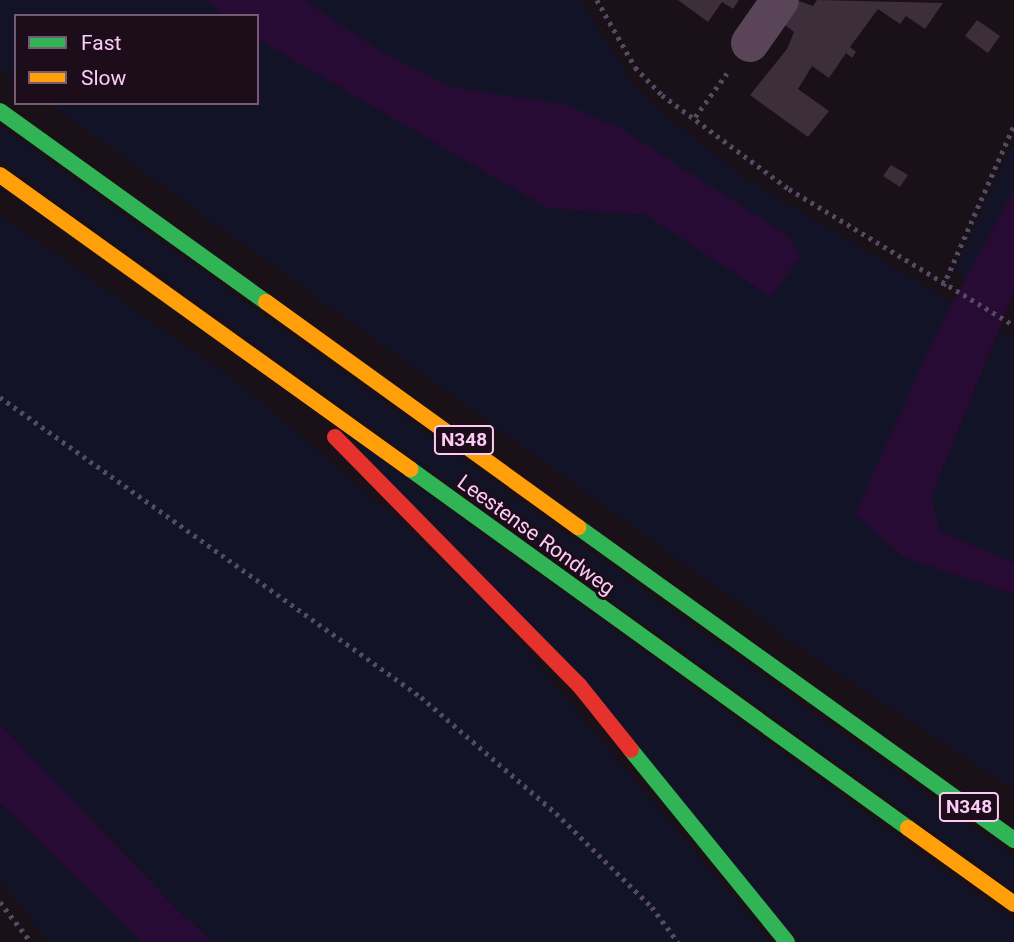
<!DOCTYPE html>
<html>
<head>
<meta charset="utf-8">
<style>
	body { margin:0 }
	#map { position:relative; width:1014px; height:942px; overflow:hidden; background:#1a1018; font-family:Roboto,sans-serif }
	div>[style] { position:absolute }
	.green>* { inset:0; background:#131328 }
	.water>* { inset:0; background:#270b34 }
	.building>* { inset:0; background:#3c2e3a }
	.path>* { height:4.5px; margin-top:-2.25px; transform-origin:0; background:repeating-linear-gradient(90deg,#564a63 0 3.5px,transparent 0 8.5px) }
	.street>* { height:38px; margin:-19px; padding:0 19px; transform-origin:19px; border-radius:19px; background:#5a4558 }
	.fast>* { height:16px; margin:-8px; padding:0 8px; transform-origin:8px; border-radius:8px; background:#30b455 }
	.slow>* { height:16px; margin:-8px; padding:0 8px; transform-origin:8px; border-radius:8px; background:#ff9f0a }
	.jam>* { height:16px; margin:-8px; padding:0 8px; transform-origin:8px; border-radius:8px; background:#e5322d }
	span { translate:-50% -50%; white-space:nowrap; text-align:center; line-height:1.15; -webkit-text-stroke:6px #1d0d1a; paint-order:stroke }
	.shield-label span { padding:2px 5px; background:#1d0d1a; border:2px solid; border-radius:5px; -webkit-text-stroke-width:0 }
	.shield-label { font-size:19px; color:#fcccf6; font-weight:700 }
	.street-label { font-size:21px; color:#fcccf6 }
	.legend { position:absolute; left:14px; top:14px; width:245px; height:91px; box-sizing:border-box; background:#1d0d1a; border:2px solid #765972; margin:0; padding:9px 12px; list-style:none; font-size:21px; color:#fcccf6 }
	.legend li { display:flex; align-items:center; gap:14px; height:35px }
	.legend b { width:35px; border:2px solid #765972 }
</style>
</head>
<body>
<div id="map">
	<div class="green">
		<div style="clip-path:polygon(0 0,205px 0,224px 16px,16px 16px,16px 80px,0 69px)"></div>
		<div style="clip-path:polygon(304px 0,580px 0,635px 87px,672px 121px,744px 178px,954px 303px,855px 514px,904px 558px,1014px 594px,1014px 789px,815px 658px,49px 103px,257px 103px,257px 39px,547px 208px,646px 215px,771px 297px,800px 257px,502px 98px,451px 87px,383px 53px)"></div>
		<div style="clip-path:polygon(0 126px,1014px 858px,1014px 890px,0 160px)"></div>
		<div style="clip-path:polygon(1014px 144px,1014px 189px,967px 279px,953px 270px)"></div>
		<div style="clip-path:polygon(0 215px,245px 388px,400px 522px,493px 611px,770px 942px,213px 942px,178px 910px,0 724px)"></div>
		<div style="clip-path:polygon(1000px 331px,1014px 339px,1014px 563px,940px 531px,931px 497px)"></div>
		<div style="clip-path:polygon(346px 434px,1014px 922px,1014px 942px,799px 942px)"></div>
		<div style="clip-path:polygon(0 803px,142px 942px,49px 942px,0 881px)"></div>
	</div>
	<div class="water">
		<div style="clip-path:polygon(205px 0,304px 0,383px 53px,451px 87px,567px 105px,620px 128px,788px 236px,800px 257px,771px 297px,646px 215px,547px 208px,257px 39px,257px 16px,224px 16px)"></div>
		<div style="clip-path:polygon(1014px 189px,1014px 292px,931px 497px,940px 531px,1014px 563px,1014px 594px,904px 558px,855px 514px,936px 334px)"></div>
		<div style="clip-path:polygon(0 724px,178px 910px,213px 942px,142px 942px,0 803px)"></div>
	</div>
	<div class="building">
		<div style="clip-path:polygon(678px 0,739px 0,733px 9px,722px 2px,708px 22px)"></div>
		<div style="clip-path:polygon(796px 0,813px 6px,817px 0,943px 3px,925px 29px,906px 16px,900px 24px,878px 9px,850px 47px,856px 52px,852px 58px,846px 53px,829px 78px,812px 66px,798px 89px,829px 111px,808px 137px,750px 95px,787px 49px,794px 32px,781px 22px)"></div>
		<div style="clip-path:polygon(977px 20px,1000px 36px,988px 53px,965px 36px)"></div>
		<div style="clip-path:polygon(891px 165px,908px 175px,900px 187px,883px 176px)"></div>
	</div>
	<div class="path">
		<div style="left:597px;top:0;width:77px;rotate:60.4deg"></div>
		<div style="left:635px;top:67px;width:39px;rotate:46deg"></div>
		<div style="left:662px;top:95px;width:158px;rotate:36.5deg"></div>
		<div style="left:789px;top:189px;width:263px;rotate:31.2deg"></div>
		<div style="left:695px;top:117px;width:54px;rotate:-54deg"></div>
		<div style="left:943px;top:286px;width:176px;rotate:-66.2deg"></div>
		<div style="left:0;top:397px;width:517px;rotate:35.47deg"></div>
		<div style="left:421px;top:697px;width:178px;rotate:40.7deg"></div>
		<div style="left:556px;top:813px;width:134px;rotate:44.4deg"></div>
		<div style="left:652px;top:907px;width:44px;rotate:53.4deg"></div>
		<div style="left:0;top:902px;width:51px;rotate:52.2deg"></div>
	</div>
	<div class="street">
		<div style="left:750px;top:43px;width:52px;rotate:-55.1deg"></div>
	</div>
	<div class="fast">
		<div style="left:0;top:111px;width:327px;rotate:35.7deg"></div>
		<div style="left:410px;top:469px;width:614px;rotate:35.79deg"></div>
		<div style="left:578px;top:527px;width:537px;rotate:35.67deg"></div>
		<div style="left:631px;top:750px;width:247px;rotate:50.9deg"></div>
	</div>
	<div class="slow">
		<div style="left:0;top:175px;width:505px;rotate:35.64deg"></div>
		<div style="left:266px;top:302px;width:385px;rotate:35.8deg"></div>
		<div style="left:908px;top:828px;width:130px;rotate:35.6deg"></div>
	</div>
	<div class="jam">
		<div style="left:335px;top:437px;width:348px;rotate:45.5deg"></div>
		<div style="left:579px;top:685px;width:83px;rotate:51.3deg"></div>
	</div>
	<div class="shield-label">
		<span style="left:464px;top:440px">N348</span>
		<span style="left:969px;top:807px">N348</span>
	</div>
	<div class="street-label">
		<span style="left:536px;top:535px;rotate:36deg">Leestense Rondweg</span>
	</div>
	<ul class="legend">
	<li><b style="height:9px;background:#30b455"></b>Fast</li>
	<li><b style="height:9px;background:#ff9f0a"></b>Slow</li>
	</ul>
</div>
</body>
</html>
